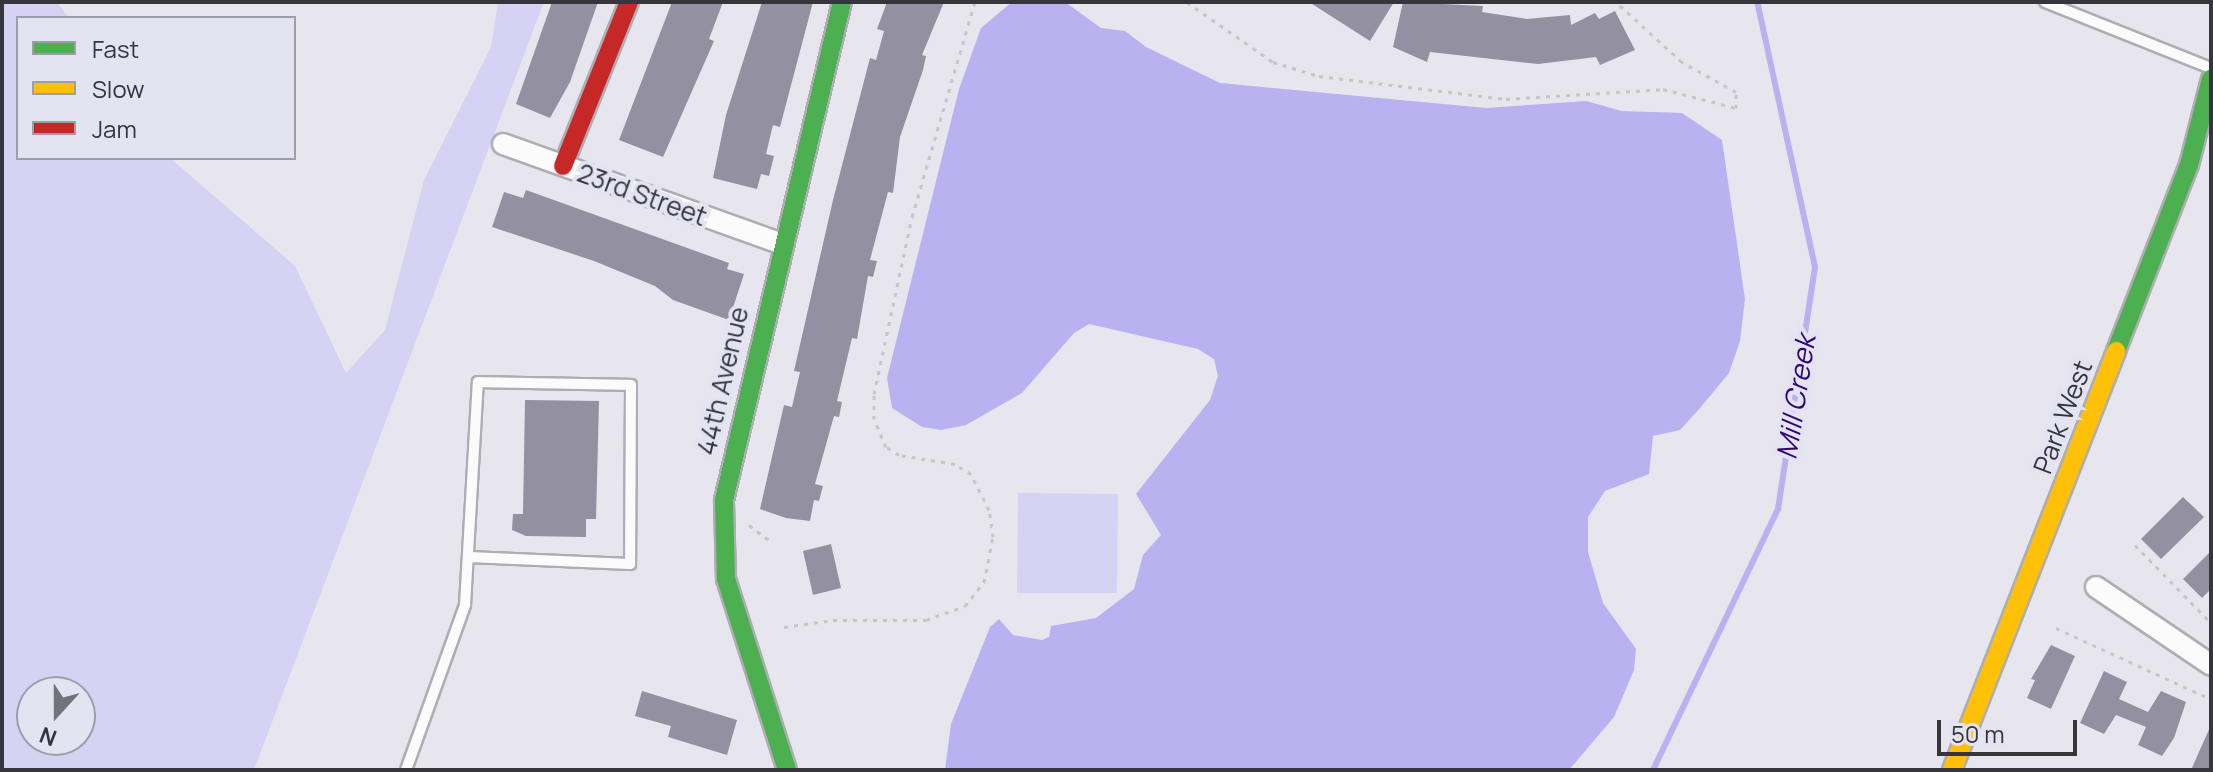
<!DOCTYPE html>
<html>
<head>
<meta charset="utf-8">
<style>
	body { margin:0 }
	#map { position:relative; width:2213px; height:772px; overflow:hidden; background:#e7e6ee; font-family:Manrope,sans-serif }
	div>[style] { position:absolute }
	.green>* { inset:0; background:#d5d2f4 }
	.water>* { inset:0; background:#b9b1f0 }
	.stream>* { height:6px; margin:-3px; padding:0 3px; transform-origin:3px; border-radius:3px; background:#b9b1f0 }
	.building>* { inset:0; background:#9390a2 }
	.path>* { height:3px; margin-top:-1.5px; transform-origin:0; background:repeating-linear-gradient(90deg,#c6c6ca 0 4px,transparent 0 10px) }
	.roads { filter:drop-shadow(2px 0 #aeadb3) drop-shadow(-2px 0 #aeadb3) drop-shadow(0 2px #aeadb3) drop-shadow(0 -2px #aeadb3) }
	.lane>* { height:10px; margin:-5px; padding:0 5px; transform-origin:5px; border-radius:5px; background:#fbfbfc }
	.street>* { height:20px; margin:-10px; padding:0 10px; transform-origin:10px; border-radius:10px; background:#fbfbfc }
	.fast>* { height:18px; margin:-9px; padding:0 9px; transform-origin:9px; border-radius:9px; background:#4caf50 }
	.slow>* { height:18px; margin:-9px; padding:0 9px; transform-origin:9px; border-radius:9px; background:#ffc107 }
	.jam>* { height:18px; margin:-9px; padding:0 9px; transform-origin:9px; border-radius:9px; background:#c62828 }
	span { translate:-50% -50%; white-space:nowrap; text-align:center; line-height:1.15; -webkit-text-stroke:8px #e4e3f2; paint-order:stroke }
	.street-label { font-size:26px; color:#35353b }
	.water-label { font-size:28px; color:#2e076f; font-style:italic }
	.frame { position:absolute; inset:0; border:4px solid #35353b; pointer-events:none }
	.legend { position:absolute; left:16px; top:16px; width:280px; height:144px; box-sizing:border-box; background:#e4e3f2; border:2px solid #9e9da9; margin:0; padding:10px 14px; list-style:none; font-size:24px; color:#35353b }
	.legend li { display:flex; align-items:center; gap:16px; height:40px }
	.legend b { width:40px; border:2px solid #9e9da9 }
	.north { position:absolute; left:16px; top:676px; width:80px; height:80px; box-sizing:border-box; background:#e4e3f2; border:2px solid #9e9da9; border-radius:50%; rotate:201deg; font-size:22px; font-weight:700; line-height:32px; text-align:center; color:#35353b }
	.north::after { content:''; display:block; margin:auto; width:28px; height:36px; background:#73737a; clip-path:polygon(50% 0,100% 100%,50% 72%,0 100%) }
	.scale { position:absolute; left:1937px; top:720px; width:140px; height:36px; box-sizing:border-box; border:4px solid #35353b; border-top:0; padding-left:10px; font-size:24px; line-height:28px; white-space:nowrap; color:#35353b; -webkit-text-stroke:6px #e4e3f2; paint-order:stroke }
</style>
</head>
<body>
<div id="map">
	<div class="green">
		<div style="clip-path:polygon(evenodd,2px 2px,57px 2px,69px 18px,18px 18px,18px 158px,170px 158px,295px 266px,346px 373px,385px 330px,424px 180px,491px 47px,498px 2px,544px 2px,254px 770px,2px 770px,2px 2px,32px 692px,80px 692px,80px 740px,32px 740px,32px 692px)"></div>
		<div style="clip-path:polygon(1018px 493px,1118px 494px,1117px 593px,1017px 593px)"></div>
	</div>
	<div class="water">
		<div style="clip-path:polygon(1012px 2px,1065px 2px,1101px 28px,1125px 31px,1146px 47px,1220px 83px,1486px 108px,1586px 101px,1622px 111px,1682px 113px,1722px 140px,1745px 299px,1740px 341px,1729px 373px,1700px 408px,1680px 430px,1653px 436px,1649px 474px,1605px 491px,1588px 517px,1588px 552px,1603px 603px,1636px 649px,1634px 670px,1614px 717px,1569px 770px,945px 770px,951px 724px,990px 627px,999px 619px,1013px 635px,1042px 640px,1049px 637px,1051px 626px,1096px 618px,1134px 589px,1143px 555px,1161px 535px,1136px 494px,1210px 400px,1218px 376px,1214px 359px,1198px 349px,1089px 324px,1074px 333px,1022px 393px,966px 425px,941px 430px,922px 427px,892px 408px,887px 378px,959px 89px,981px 28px)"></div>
	</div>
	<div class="stream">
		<div style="left:1653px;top:770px;width:289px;rotate:-64.4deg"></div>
		<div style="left:1778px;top:509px;width:245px;rotate:-81.3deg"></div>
		<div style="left:1815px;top:267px;width:271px;rotate:-102.3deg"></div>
	</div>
	<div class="building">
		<div style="clip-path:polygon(552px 2px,598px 2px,570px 82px,550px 118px,516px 104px)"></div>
		<div style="clip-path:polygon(672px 2px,723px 2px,709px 39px,714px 41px,663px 157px,619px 140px)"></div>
		<div style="clip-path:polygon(762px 2px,813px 2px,780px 127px,773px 125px,766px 154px,774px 156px,769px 176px,761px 174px,757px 189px,713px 178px,726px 115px)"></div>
		<div style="clip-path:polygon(887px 2px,944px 2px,922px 55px,926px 56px,923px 70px,900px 137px,893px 193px,888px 192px,870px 260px,877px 261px,873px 277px,868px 276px,857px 339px,852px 338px,837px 401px,842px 402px,839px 417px,834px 416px,815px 484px,823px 486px,819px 501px,814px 500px,810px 521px,786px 518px,760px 509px,784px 405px,792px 407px,800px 372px,794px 371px,833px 200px,870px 58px,876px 60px,884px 31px,877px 29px)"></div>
		<div style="clip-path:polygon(1309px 2px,1394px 2px,1370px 41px)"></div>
		<div style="clip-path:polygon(1403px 2px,1483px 6px,1482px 12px,1527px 19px,1570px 15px,1571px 25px,1595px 13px,1599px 19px,1615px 11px,1635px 50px,1600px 65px,1596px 57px,1538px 64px,1430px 52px,1427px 62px,1393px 47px)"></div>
		<div style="clip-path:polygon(526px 190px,729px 263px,727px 269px,744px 274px,729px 320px,673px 300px,655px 286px,594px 261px,492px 227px,504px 192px,523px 198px)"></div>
		<div style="clip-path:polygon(525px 400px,599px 401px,596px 519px,586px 519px,586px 537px,526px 536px,512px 530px,513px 514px,523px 514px)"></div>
		<div style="clip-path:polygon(2183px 497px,2204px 517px,2161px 559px,2141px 539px)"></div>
		<div style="clip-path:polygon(831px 544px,841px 588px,813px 595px,803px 551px)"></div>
		<div style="clip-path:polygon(2211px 551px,2211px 589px,2202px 598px,2183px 579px)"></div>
		<div style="clip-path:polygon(2051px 645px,2075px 656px,2051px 709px,2027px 698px,2035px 680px,2031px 679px)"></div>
		<div style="clip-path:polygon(2104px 671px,2127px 682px,2119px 699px,2148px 712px,2161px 691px,2186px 702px,2174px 738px,2162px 756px,2138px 745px,2146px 727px,2116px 715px,2104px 734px,2080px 723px)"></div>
		<div style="clip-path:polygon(642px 691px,737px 720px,727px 755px,668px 737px,671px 726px,635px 716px)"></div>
		<div style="clip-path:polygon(2211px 725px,2211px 770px,2191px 770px)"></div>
	</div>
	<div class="path">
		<div style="left:1187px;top:2px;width:105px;rotate:34.9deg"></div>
		<div style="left:1273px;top:62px;width:48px;rotate:16.9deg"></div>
		<div style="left:1319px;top:76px;width:188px;rotate:7deg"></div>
		<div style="left:1506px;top:99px;width:157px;rotate:-3.6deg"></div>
		<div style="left:1663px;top:89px;width:75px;rotate:14.6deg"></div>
		<div style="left:1736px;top:108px;width:16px;rotate:-90deg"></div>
		<div style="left:1736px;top:92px;width:62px;rotate:-150.9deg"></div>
		<div style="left:1682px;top:62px;width:89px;rotate:-137.7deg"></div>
		<div style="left:749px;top:525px;width:25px;rotate:37deg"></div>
		<div style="left:2135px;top:545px;width:109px;rotate:45.7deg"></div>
		<div style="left:784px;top:627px;width:49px;rotate:-8.1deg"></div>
		<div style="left:833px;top:620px;width:93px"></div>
		<div style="left:926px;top:620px;width:41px;rotate:-19.7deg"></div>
		<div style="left:965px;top:606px;width:31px;rotate:-52deg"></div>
		<div style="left:984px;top:582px;width:46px;rotate:-78.7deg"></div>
		<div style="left:993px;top:537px;width:27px;rotate:-98deg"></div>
		<div style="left:989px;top:510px;width:40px;rotate:-116.6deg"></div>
		<div style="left:971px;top:474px;width:19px;rotate:-148deg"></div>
		<div style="left:955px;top:464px;width:57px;rotate:-170.9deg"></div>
		<div style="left:899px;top:455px;width:15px;rotate:-148deg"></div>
		<div style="left:886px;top:447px;width:30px;rotate:-113deg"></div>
		<div style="left:874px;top:419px;width:25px;rotate:-90deg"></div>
		<div style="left:874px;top:394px;width:181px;rotate:-77.9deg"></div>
		<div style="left:912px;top:217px;width:224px;rotate:-73.7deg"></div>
		<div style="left:2056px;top:628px;width:170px;rotate:24.6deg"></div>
	</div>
	<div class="roads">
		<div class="lane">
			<div style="left:2045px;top:2px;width:179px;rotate:21.7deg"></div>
			<div style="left:406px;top:770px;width:175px;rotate:-70.3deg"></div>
			<div style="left:465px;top:605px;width:223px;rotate:-86.7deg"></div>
			<div style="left:478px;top:382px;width:153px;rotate:1.1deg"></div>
			<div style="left:631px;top:385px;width:179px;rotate:90.3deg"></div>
			<div style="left:630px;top:564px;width:162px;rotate:-177.5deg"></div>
		</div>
		<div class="street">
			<div style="left:503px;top:144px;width:296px;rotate:19.7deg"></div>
			<div style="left:2096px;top:587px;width:139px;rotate:34.1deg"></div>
		</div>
		<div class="fast">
			<div style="left:2116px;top:351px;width:200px;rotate:-68.6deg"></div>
			<div style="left:2189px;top:165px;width:89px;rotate:-75.7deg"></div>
			<div style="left:787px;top:770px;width:201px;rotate:-107.7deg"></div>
			<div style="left:726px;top:579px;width:79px;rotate:-91.5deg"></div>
			<div style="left:724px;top:500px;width:512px;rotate:-76.67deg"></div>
		</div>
		<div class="slow">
			<div style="left:1952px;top:770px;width:450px;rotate:-68.6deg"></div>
		</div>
		<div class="jam">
			<div style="left:563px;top:166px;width:177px;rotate:-68.1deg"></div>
		</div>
	</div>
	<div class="street-label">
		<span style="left:642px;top:195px;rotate:20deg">23rd Street</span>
		<span style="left:723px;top:381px;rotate:-77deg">44th Avenue</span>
		<span style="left:2063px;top:417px;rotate:-69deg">Park West</span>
	</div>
	<div class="water-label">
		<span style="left:1795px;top:397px;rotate:-81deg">Mill Creek</span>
	</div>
	<div class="frame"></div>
	<ul class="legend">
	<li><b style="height:10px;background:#4caf50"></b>Fast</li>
	<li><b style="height:10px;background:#ffc107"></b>Slow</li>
	<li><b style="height:10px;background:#c62828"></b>Jam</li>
	</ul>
	<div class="north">N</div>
	<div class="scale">50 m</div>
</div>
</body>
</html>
